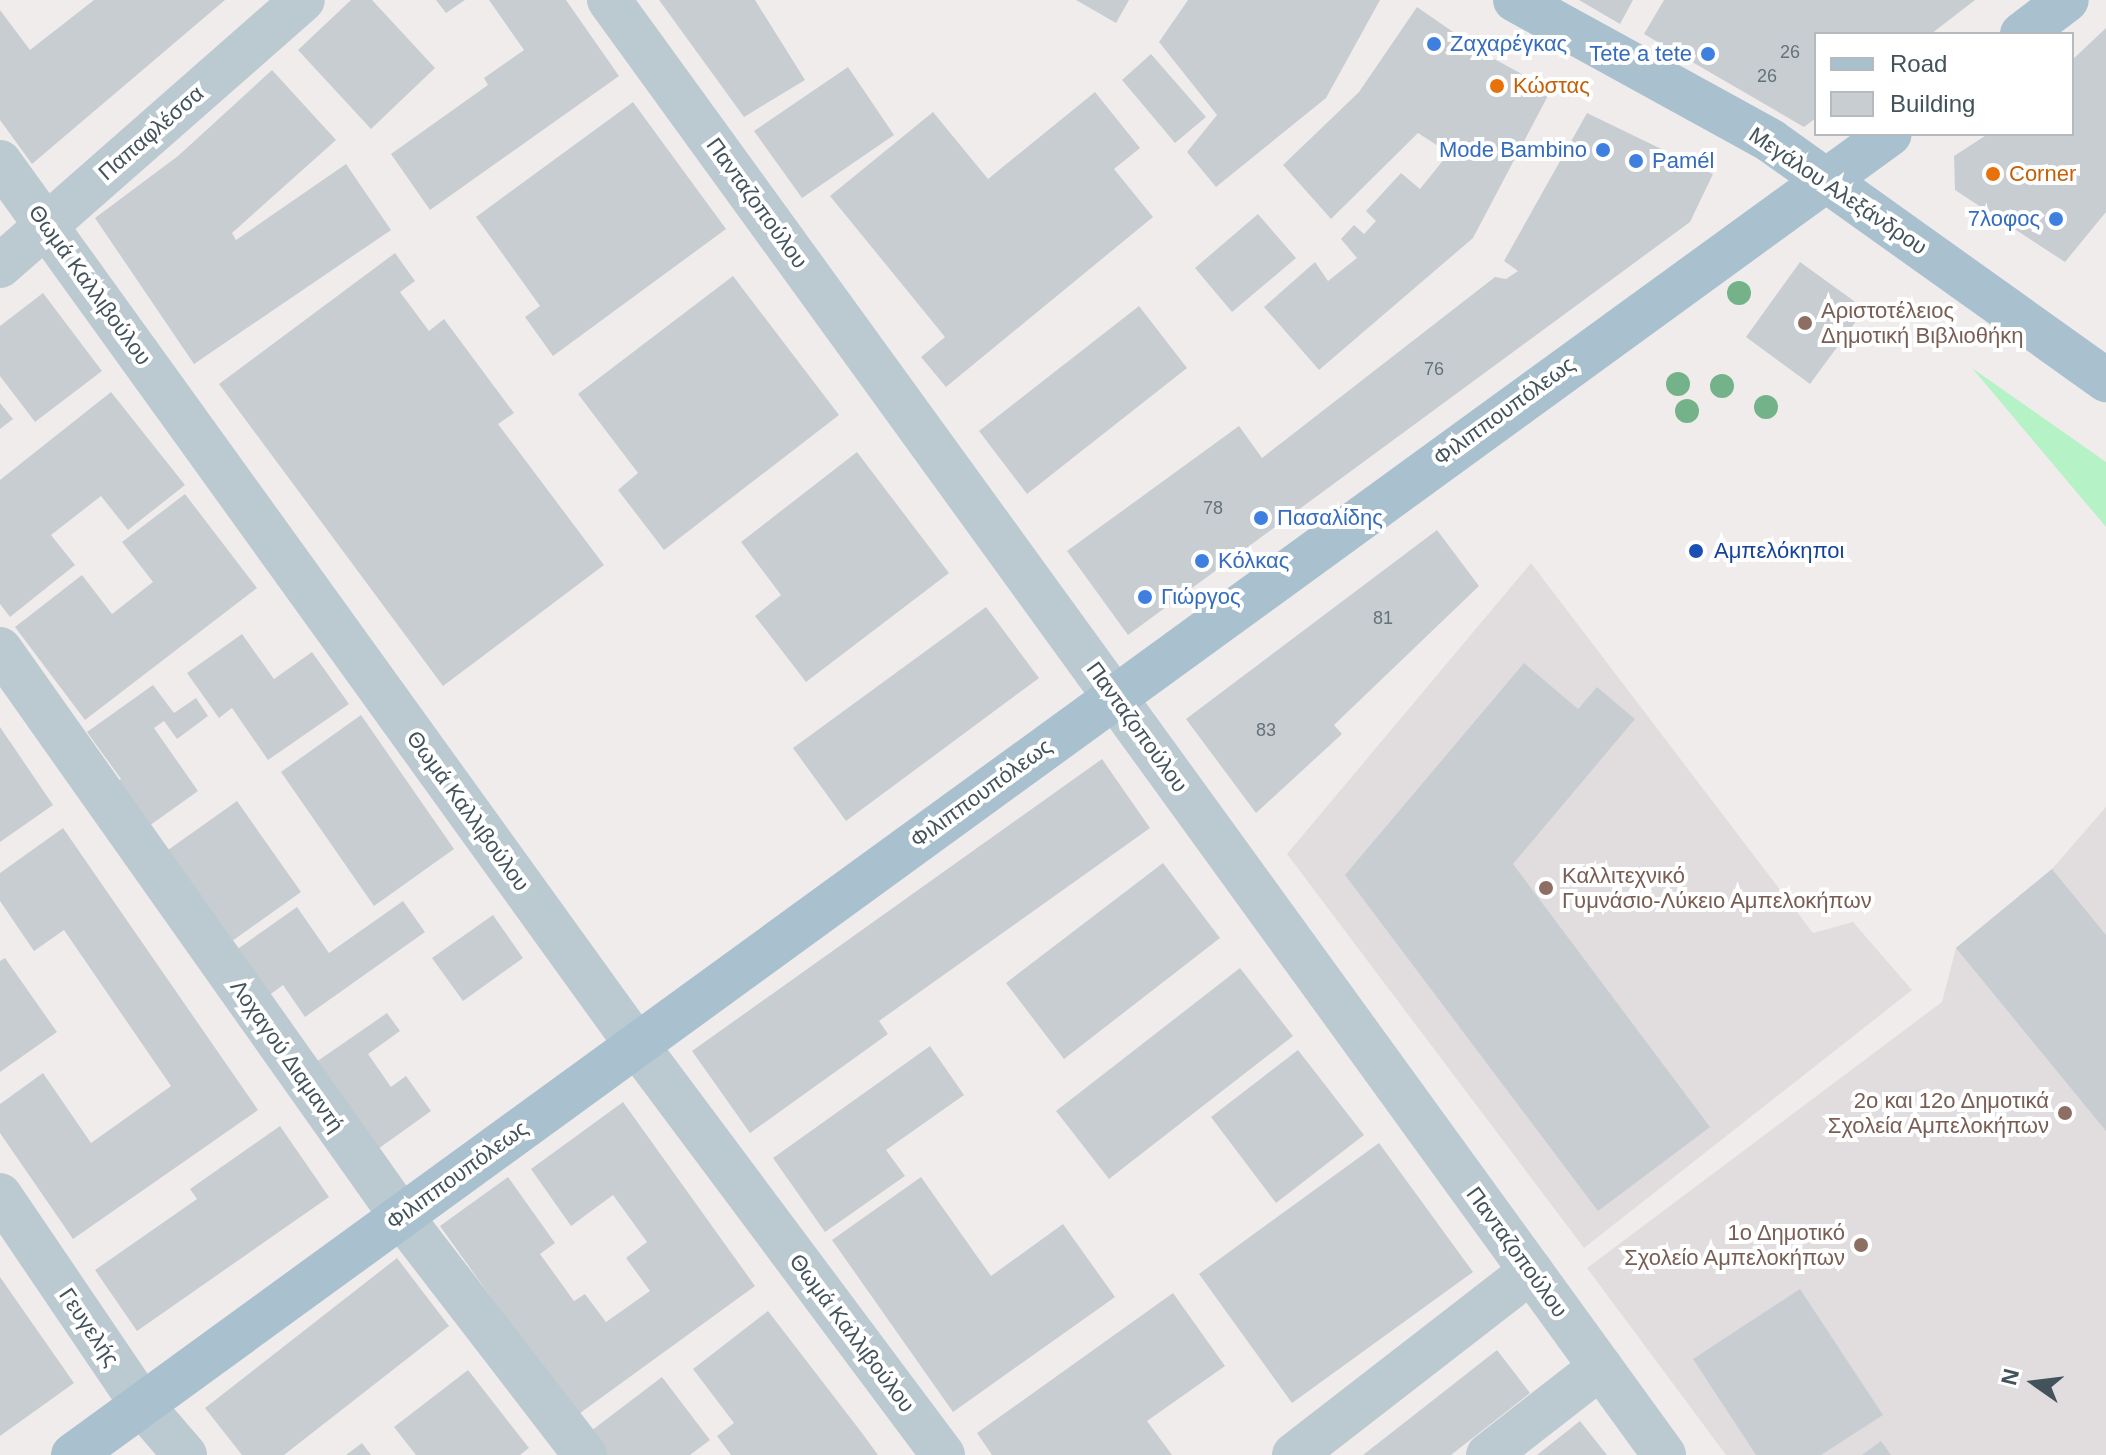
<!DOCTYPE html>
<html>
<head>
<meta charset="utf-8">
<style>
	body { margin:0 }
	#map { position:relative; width:2106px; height:1455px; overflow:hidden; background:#f0ecec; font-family:Helvetica,sans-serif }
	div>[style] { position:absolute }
	.education>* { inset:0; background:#e1dddf }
	.green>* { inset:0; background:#b5f2c5 }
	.building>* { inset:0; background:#c8cdd2 }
	.minor>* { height:44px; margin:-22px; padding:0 22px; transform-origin:22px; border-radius:22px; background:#bbcad1 }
	.major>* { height:44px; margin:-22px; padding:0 22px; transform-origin:22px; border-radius:22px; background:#a9c1cf }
	.trees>* { width:24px; height:24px; margin:-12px; border-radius:50%; background:#74b28a }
	.dots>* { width:22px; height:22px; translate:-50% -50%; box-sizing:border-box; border:4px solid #fff; border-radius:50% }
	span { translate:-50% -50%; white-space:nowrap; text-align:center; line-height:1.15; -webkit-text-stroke:8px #fff; paint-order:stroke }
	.number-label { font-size:18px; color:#647279 }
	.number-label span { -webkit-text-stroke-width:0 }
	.shop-label { font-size:22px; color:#366cbe }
	.left { translate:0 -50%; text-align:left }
	.right { translate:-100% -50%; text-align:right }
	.food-label { font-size:22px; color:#c56008 }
	.street-label { font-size:22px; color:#43535b }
	.education-label { font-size:22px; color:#785e54 }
	.transit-label { font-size:22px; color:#164399 }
	.legend { position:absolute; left:1814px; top:32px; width:260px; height:104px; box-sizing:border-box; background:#fff; border:2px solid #b4babd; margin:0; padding:10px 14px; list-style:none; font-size:24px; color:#43535b }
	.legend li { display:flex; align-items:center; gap:16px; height:40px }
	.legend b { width:40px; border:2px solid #b4babd }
	.north { position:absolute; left:1994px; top:1343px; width:80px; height:80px; -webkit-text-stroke:6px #fff; paint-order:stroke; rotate:284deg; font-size:22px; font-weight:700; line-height:32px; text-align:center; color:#43535b }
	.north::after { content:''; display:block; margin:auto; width:28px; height:36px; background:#43535b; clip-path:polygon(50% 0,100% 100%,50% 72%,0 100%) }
</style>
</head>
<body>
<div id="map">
	<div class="education">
		<div style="clip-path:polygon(1531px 563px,1813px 933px,1853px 922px,1912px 990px,1584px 1248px,1287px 854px)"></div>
		<div style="clip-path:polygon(2106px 807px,2106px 1455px,1726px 1455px,1587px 1268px,1942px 1002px,1956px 948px,2052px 869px)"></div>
	</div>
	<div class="green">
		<div style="clip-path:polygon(1972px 368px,2106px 462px,2106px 527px)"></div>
	</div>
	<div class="building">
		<div style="clip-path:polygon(94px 0,225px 0,32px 164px,0 120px,0 10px,30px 50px)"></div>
		<div style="clip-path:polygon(351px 0,372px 0,435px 68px,371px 129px,298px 50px)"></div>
		<div style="clip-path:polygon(436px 0,465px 0,446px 13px)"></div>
		<div style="clip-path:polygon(489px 0,566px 0,619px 76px,430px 210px,391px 154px,488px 85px,484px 78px,524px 50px)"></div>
		<div style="clip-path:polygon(659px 0,755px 0,805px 80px,744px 117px)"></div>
		<div style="clip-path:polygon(1076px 0,1129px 0,1116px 23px)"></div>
		<div style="clip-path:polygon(1188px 0,1380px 0,1326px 98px,1216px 187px,1187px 152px,1217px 115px,1159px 42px)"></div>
		<div style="clip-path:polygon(1579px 0,1633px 0,1620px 24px)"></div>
		<div style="clip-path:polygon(1664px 0,1975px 0,1931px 34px,1816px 34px,1816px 118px,1804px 127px,1644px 34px)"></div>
		<div style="clip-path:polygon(1417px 7px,1485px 54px,1551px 90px,1473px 238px,1319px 370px,1264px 307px,1315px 262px,1328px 281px,1357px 258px,1341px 239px,1354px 225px,1364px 234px,1376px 221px,1366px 211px,1401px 173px,1420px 189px,1449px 153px,1418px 133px,1331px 219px,1283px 165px,1359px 92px)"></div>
		<div style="clip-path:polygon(2106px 28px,2106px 212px,2065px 262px,1955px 190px,1954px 156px,1988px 134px,2072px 134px,2072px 60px)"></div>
		<div style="clip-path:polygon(1151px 54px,1206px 117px,1175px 143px,1122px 80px)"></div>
		<div style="clip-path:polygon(848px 67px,894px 135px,802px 198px,754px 131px)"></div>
		<div style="clip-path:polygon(272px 70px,336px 140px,232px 233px,236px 240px,346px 164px,391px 230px,194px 364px,95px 218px,178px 156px)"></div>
		<div style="clip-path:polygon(1095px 92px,1140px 148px,1114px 169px,1153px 217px,946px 387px,921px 357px,945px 337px,830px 196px,933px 112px,988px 179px)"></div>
		<div style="clip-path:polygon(633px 102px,726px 229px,553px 356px,525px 317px,540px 306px,476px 217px)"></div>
		<div style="clip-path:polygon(1587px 113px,1713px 174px,1690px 222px,1128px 635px,1067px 551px,1239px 426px,1262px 458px,1495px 277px,1506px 279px,1518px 271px,1504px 261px)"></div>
		<div style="clip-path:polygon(1258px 214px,1296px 258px,1232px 312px,1195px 268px)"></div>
		<div style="clip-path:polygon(395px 253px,415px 281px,400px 292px,429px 331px,444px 319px,514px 413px,498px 424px,604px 565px,443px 686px,219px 384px)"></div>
		<div style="clip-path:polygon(1800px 262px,1865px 309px,1810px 384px,1746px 337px)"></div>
		<div style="clip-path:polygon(733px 276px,839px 415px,664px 550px,618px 490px,638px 473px,578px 394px)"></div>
		<div style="clip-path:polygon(43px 293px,102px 371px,35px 422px,0 376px,0 326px)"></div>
		<div style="clip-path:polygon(1139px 306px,1187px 368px,1027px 494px,979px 431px)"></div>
		<div style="clip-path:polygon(111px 392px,185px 485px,128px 530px,101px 496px,51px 535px,75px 565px,10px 617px,0 604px,0 480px)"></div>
		<div style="clip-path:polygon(0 403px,13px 419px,0 429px)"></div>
		<div style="clip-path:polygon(857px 452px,949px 573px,806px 682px,755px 616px,781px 595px,741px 542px)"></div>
		<div style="clip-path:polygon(185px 494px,257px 588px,85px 720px,15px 627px,82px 575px,112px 614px,153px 582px,122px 542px)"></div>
		<div style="clip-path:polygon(1437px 530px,1479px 586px,1334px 725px,1342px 734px,1256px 813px,1186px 719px)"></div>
		<div style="clip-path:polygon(986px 607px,1039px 678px,846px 821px,793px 748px)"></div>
		<div style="clip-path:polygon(242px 634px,274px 679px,312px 652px,349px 704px,268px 760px,232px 708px,219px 718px,187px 673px)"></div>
		<div style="clip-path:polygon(1524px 663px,1578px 709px,1597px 687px,1635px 719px,1513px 864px,1710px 1127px,1598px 1211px,1345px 875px)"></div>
		<div style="clip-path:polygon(153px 685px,174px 713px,196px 698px,208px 716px,177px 739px,164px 721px,154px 728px,198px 791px,142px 831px,111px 786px,121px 779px,87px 732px)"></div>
		<div style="clip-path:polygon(361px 715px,454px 849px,374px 906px,281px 772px)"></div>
		<div style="clip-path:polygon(0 727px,53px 805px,0 842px)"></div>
		<div style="clip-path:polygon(1102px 759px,1150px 828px,879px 1021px,888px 1034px,750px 1133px,692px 1051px)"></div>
		<div style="clip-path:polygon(237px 801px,301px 892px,232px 941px,168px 850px)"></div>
		<div style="clip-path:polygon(63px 828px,258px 1110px,73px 1239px,0 1133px,0 1104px,43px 1073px,91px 1143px,171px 1086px,64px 930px,34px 951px,0 901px,0 873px)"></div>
		<div style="clip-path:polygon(1163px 863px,1220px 938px,1064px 1059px,1006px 983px)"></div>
		<div style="clip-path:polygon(2052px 869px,2106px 935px,2106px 1131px,1956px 948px)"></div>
		<div style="clip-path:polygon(403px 901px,425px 932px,305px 1017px,283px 985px,268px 996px,236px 950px,297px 907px,329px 953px)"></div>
		<div style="clip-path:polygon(493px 915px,523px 958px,463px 1001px,432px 958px)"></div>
		<div style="clip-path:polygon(5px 958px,57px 1032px,0 1072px,0 961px)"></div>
		<div style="clip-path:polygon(1240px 968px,1293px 1036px,1109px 1179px,1056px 1111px)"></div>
		<div style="clip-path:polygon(387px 1013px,400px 1031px,368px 1054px,391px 1087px,406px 1076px,431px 1111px,371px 1154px,309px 1067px)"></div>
		<div style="clip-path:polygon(930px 1046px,964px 1095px,886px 1150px,905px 1176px,825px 1232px,773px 1158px)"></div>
		<div style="clip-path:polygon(1298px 1050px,1364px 1135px,1276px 1203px,1211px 1117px)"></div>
		<div style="clip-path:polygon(623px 1102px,755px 1286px,576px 1416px,440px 1226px,508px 1177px,555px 1243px,540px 1254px,574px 1301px,585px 1294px,606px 1322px,650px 1291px,626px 1258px,647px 1242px,613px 1195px,571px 1226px,531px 1169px)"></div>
		<div style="clip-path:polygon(280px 1126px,329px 1197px,137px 1331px,95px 1270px,197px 1199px,190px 1189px)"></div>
		<div style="clip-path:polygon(1379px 1143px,1473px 1272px,1292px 1403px,1199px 1274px)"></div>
		<div style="clip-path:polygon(921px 1177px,991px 1276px,1063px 1224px,1115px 1297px,953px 1412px,832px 1240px)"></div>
		<div style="clip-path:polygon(397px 1258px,449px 1326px,284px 1455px,242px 1455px,205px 1408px)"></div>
		<div style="clip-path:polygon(0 1277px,74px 1383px,0 1436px)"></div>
		<div style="clip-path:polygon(1800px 1289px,1883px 1415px,1821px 1455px,1756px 1455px,1693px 1359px)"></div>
		<div style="clip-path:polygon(1173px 1293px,1225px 1366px,1147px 1421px,1172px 1455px,992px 1455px,977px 1433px)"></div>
		<div style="clip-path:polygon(768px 1311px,862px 1433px,878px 1455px,731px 1455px,717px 1436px,734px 1423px,693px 1369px)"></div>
		<div style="clip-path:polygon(1497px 1350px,1530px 1393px,1451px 1455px,1363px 1455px)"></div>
		<div style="clip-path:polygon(468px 1370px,529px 1448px,520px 1455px,416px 1455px,394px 1427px)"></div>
		<div style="clip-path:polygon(662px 1377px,710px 1440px,690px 1455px,597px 1455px,583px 1437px)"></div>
		<div style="clip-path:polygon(1580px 1421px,1607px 1455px,1537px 1455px)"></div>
		<div style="clip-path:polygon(1881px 1441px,1891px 1455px,1862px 1455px)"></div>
		<div style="clip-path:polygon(362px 1443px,371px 1455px,346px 1455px)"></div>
	</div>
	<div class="minor">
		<div style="left:609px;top:0;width:1797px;rotate:54.05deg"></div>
		<div style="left:0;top:162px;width:1087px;rotate:54.21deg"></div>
		<div style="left:636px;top:1044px;width:513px;rotate:53.24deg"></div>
		<div style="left:0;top:266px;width:403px;rotate:-41.3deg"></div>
		<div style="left:0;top:649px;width:694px;rotate:54.73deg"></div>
		<div style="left:401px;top:1216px;width:302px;rotate:52.4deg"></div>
		<div style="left:0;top:1195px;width:254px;rotate:55.9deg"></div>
		<div style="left:142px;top:1405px;width:66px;rotate:49.3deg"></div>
		<div style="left:1294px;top:1455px;width:300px;rotate:-37.8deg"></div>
		<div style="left:1488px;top:1455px;width:143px;rotate:-37.9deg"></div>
	</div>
	<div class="major">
		<div style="left:1515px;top:0;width:292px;rotate:28.8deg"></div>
		<div style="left:1771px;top:141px;width:412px;rotate:35.5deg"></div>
		<div style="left:2022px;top:34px;width:56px;rotate:-37.1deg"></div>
		<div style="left:73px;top:1455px;width:2246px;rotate:-36.02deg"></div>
	</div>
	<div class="trees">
		<div style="left:1739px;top:293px"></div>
		<div style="left:1678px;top:384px"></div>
		<div style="left:1722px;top:386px"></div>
		<div style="left:1766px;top:407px"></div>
		<div style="left:1687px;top:411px"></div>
	</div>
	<div class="dots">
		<div style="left:1434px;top:44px;background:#3f7fe0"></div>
		<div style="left:1708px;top:54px;background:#3f7fe0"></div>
		<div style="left:1497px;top:86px;background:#e8710a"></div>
		<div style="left:1603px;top:150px;background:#3f7fe0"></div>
		<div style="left:1636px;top:161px;background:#3f7fe0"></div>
		<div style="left:1993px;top:174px;background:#e8710a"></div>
		<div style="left:2056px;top:219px;background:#3f7fe0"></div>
		<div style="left:1805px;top:323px;background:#8d6e63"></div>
		<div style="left:1261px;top:518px;background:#3f7fe0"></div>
		<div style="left:1696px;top:551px;background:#1a4fb4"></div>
		<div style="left:1202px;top:561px;background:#3f7fe0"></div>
		<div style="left:1145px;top:597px;background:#3f7fe0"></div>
		<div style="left:1546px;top:888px;background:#8d6e63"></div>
		<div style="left:2065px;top:1113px;background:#8d6e63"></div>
		<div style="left:1861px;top:1245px;background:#8d6e63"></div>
	</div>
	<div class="number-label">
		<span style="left:1790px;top:52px">26</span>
		<span style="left:1767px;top:76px">26</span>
		<span style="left:1434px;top:369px">76</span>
		<span style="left:1213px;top:508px">78</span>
		<span style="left:1383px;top:618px">81</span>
		<span style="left:1266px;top:730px">83</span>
	</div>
	<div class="shop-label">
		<span class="left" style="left:1450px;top:44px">Ζαχαρέγκας</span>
		<span class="right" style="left:1692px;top:54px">Tete a tete</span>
		<span class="right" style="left:1587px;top:150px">Mode Bambino</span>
		<span class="left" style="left:1652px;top:161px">Pamél</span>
		<span class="right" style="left:2040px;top:219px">7λοφος</span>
		<span class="left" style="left:1277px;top:518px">Πασαλίδης</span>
		<span class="left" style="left:1218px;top:561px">Κόλκας</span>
		<span class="left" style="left:1161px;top:597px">Γιώργος</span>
	</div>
	<div class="food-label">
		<span class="left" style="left:1513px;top:86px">Κώστας</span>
		<span class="left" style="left:2009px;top:174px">Corner</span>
	</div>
	<div class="street-label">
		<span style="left:151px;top:133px;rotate:-41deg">Παπαφλέσσα</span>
		<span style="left:1838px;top:191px;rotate:34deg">Μεγάλου Αλεξάνδρου</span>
		<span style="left:757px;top:203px;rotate:54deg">Πανταζοπούλου</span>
		<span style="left:90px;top:285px;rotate:54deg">Θωμά Καλλιβούλου</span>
		<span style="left:1504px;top:411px;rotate:-36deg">Φιλιππουπόλεως</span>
		<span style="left:1137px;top:727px;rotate:54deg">Πανταζοπούλου</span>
		<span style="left:981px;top:793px;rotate:-36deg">Φιλιππουπόλεως</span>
		<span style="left:468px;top:811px;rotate:54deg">Θωμά Καλλιβούλου</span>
		<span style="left:287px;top:1056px;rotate:55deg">Λοχαγού Διαμαντή</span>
		<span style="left:457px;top:1175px;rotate:-36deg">Φιλιππουπόλεως</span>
		<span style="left:1517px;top:1252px;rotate:54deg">Πανταζοπούλου</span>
		<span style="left:89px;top:1327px;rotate:56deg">Γευγελής</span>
		<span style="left:852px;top:1333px;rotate:53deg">Θωμά Καλλιβούλου</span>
	</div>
	<div class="education-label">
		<span class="left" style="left:1821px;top:323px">Αριστοτέλειος<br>Δημοτική Βιβλιοθήκη</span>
		<span class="left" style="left:1562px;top:888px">Καλλιτεχνικό<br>Γυμνάσιο-Λύκειο Αμπελοκήπων</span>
		<span class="right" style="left:2049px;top:1113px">2ο και 12ο Δημοτικά<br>Σχολεία Αμπελοκήπων</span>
		<span class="right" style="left:1845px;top:1245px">1ο Δημοτικό<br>Σχολείο Αμπελοκήπων</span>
	</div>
	<div class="transit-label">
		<span class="left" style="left:1714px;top:551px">Αμπελόκηποι</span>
	</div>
	<ul class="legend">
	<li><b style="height:10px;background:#a9c1cf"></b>Road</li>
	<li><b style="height:22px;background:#c8cdd2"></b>Building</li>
	</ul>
	<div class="north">N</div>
</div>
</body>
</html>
